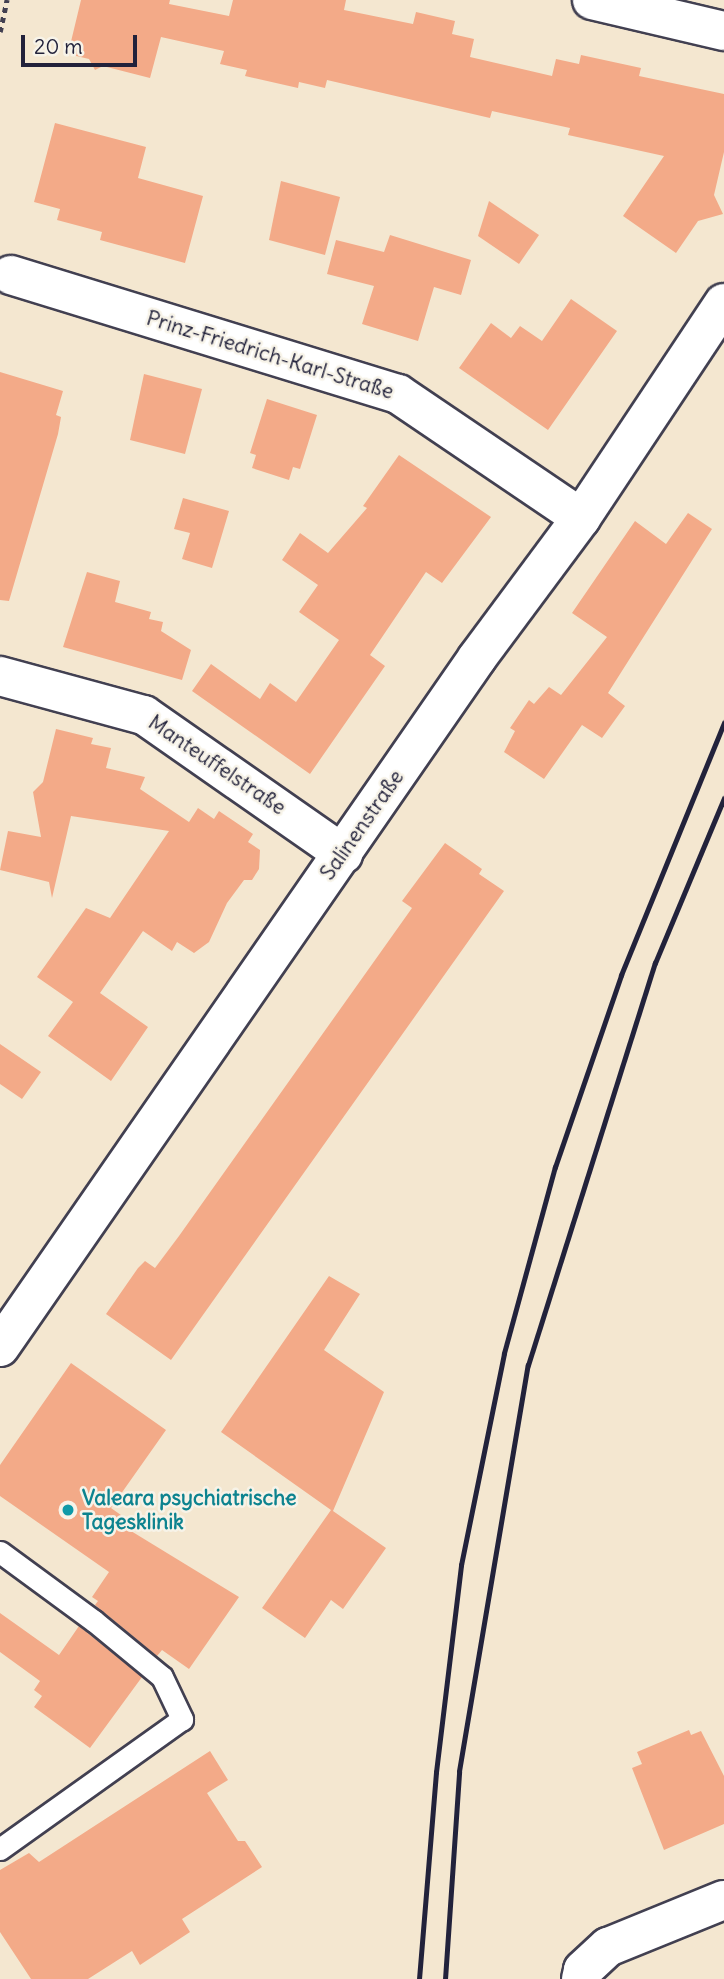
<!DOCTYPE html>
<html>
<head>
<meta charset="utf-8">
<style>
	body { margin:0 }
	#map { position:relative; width:724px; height:1979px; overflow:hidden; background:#f4e7d0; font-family:Delius,sans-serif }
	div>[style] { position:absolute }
	.building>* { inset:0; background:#f3aa88 }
	.path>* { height:4.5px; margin-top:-2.25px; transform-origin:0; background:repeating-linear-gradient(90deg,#424051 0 5px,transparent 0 10px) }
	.roads { filter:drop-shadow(2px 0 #424051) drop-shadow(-2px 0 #424051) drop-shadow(0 2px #424051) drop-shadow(0 -2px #424051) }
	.service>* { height:21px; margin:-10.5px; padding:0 10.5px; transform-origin:10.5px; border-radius:10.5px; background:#fff }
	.minor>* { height:38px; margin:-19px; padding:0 19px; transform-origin:19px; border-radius:19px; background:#fff }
	.primary>* { height:38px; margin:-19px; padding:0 19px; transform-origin:19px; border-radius:19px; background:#fff }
	.rail>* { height:5px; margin:-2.5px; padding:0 2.5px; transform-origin:2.5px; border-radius:2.5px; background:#22223b }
	.dots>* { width:19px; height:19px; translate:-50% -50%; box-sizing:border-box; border:4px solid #f7f3e8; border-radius:50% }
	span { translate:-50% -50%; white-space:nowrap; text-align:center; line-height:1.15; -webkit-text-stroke:5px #f7f3e8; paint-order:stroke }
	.street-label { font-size:21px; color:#22223b }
	.culture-label { font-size:21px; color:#0d838f; font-weight:700 }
	.left { translate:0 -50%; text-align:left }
	.scale { position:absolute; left:21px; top:35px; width:116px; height:32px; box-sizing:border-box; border:4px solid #22223b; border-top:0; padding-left:9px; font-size:21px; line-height:24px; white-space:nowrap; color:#22223b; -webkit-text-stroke:5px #f7f3e8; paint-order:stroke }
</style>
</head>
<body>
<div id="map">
	<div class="building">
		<div style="clip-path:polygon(81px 0,170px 0,169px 4px,229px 16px,233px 0,346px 0,344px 10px,413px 24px,416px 12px,455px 21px,452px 34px,474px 39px,470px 57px,552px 76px,556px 59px,579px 64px,581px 55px,641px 68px,639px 76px,724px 94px,724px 152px,714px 195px,723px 214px,698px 221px,676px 253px,623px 216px,664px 156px,568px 135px,570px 128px,492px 111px,490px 118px,327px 80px,325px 88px,299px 82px,298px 88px,245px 76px,247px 70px,220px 64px,224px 51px,161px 37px,150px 78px,103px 66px,95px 70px,89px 59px,68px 54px)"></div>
		<div style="clip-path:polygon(55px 123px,146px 147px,138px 178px,203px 196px,185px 263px,100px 240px,102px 232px,57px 220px,60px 209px,34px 202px)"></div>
		<div style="clip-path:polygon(281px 181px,340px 197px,325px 255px,269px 240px)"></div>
		<div style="clip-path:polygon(489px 201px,539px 235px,519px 264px,478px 236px)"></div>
		<div style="clip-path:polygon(390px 235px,471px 260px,461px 295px,434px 287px,418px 341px,362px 324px,374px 286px,327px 274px,336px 240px,384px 252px)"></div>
		<div style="clip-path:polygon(571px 299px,617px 331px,548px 430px,459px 368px,491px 323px,511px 338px,520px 326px,542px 341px)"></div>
		<div style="clip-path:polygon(0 372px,63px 391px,56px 415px,61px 417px,58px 434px,9px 601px,0 600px)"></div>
		<div style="clip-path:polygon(144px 374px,202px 389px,185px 454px,130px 440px)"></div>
		<div style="clip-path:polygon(267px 399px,317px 415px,300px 469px,293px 467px,289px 480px,252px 468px,256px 455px,250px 453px)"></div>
		<div style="clip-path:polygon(399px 455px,491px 517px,442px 583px,426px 572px,370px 655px,385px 666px,310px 774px,192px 691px,211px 664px,260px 699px,270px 683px,296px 702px,339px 640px,299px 612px,318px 585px,282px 560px,300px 533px,328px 553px,367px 508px,363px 506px)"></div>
		<div style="clip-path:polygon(183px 498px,229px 511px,212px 568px,182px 559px,190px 533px,174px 529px)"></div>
		<div style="clip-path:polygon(688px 513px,712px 529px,608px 693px,625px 706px,602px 738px,582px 725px,544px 779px,504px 752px,515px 731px,510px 728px,529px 700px,534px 704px,549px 687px,561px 695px,607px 637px,572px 613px,635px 521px,666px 544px)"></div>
		<div style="clip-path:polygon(87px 572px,120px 581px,115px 602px,151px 612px,149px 619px,163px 622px,161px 631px,191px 650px,182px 680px,63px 647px)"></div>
		<div style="clip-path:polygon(56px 729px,93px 738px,91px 744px,111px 748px,106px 768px,145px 777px,140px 789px,189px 822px,198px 808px,214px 819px,219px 811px,253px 834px,248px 842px,260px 850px,259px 869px,252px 880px,244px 880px,227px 903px,209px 942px,194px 953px,177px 942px,172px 951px,143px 931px,100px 993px,148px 1027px,111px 1081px,48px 1036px,73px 1002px,37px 977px,86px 908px,110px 918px,169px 831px,71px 816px,52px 898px,49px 882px,0 870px,8px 831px,41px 837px,33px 792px,43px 782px)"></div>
		<div style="clip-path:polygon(445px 843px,482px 869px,479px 874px,504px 891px,171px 1360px,106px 1314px,138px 1268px,145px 1261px,155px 1268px,179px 1236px,412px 908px,402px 901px)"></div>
		<div style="clip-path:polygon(0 1044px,41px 1072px,22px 1099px,0 1084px)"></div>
		<div style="clip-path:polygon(329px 1276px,360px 1294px,324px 1350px,384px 1392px,333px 1511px,386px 1548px,343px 1609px,331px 1600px,305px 1638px,262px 1608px,331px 1510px,221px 1432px)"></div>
		<div style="clip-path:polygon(71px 1363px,166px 1430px,111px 1508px,135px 1525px,131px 1531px,239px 1597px,189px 1669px,162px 1650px,157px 1656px,95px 1605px,98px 1601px,92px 1597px,109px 1572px,0 1496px,0 1465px)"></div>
		<div style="clip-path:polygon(0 1613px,59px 1655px,79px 1626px,142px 1677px,90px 1748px,34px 1707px,42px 1696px,34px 1690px,40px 1681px,0 1652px)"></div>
		<div style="clip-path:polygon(689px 1730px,691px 1735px,701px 1731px,724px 1776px,724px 1824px,664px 1850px,632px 1768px,642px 1764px,637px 1752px)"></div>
		<div style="clip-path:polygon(210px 1751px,228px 1780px,207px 1793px,238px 1841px,245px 1841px,262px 1867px,182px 1919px,190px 1932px,140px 1965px,132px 1951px,88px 1979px,31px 1979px,0 1932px,0 1870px,29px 1853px,39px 1862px)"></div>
	</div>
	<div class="path">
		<div style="left:0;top:32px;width:33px;rotate:-78deg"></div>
	</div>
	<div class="roads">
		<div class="service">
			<div style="left:0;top:1552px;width:117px;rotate:36.3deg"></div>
			<div style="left:94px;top:1621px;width:88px;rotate:39.5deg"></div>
			<div style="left:162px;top:1677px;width:47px;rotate:64.5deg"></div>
			<div style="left:182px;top:1719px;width:224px;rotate:144.5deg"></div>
		</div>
		<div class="minor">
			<div style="left:592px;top:0;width:136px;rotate:13.2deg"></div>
			<div style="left:11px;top:275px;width:405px;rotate:17.1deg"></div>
			<div style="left:398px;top:394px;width:221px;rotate:34.1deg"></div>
			<div style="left:0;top:676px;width:149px;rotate:15.2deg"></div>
			<div style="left:144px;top:715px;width:243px;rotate:34.9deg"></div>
			<div style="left:581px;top:1979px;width:9px;rotate:-77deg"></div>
			<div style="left:583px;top:1970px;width:34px;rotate:-43deg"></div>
			<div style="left:608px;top:1947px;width:125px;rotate:-22.1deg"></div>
		</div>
		<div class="primary">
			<div style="left:0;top:1347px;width:838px;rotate:-55.3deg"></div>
			<div style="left:477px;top:658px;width:174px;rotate:-53.4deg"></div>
			<div style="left:581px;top:518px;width:258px;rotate:-56.4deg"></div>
		</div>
	</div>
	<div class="rail">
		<div style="left:419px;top:1979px;width:208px;rotate:-85.3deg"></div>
		<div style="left:436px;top:1772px;width:209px;rotate:-83.1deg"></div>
		<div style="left:461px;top:1565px;width:216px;rotate:-78.5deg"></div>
		<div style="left:504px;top:1353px;width:193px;rotate:-74.7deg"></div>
		<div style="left:555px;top:1167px;width:203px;rotate:-71deg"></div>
		<div style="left:621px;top:975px;width:273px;rotate:-67.8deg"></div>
		<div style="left:445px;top:1979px;width:208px;rotate:-86.1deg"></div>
		<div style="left:459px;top:1771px;width:412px;rotate:-80.4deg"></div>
		<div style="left:528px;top:1365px;width:422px;rotate:-72.5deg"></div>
		<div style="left:655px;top:963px;width:179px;rotate:-67.3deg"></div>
	</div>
	<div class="dots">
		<div style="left:68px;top:1510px;background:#0f9aa8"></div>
	</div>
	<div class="street-label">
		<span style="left:270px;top:355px;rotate:17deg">Prinz-Friedrich-Karl-Straße</span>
		<span style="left:217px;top:765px;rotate:34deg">Manteuffelstraße</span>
		<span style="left:362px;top:825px;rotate:-55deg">Salinenstraße</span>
	</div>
	<div class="culture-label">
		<span class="left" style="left:82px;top:1510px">Valeara psychiatrische<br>Tagesklinik</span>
	</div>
	<div class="scale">20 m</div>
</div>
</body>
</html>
